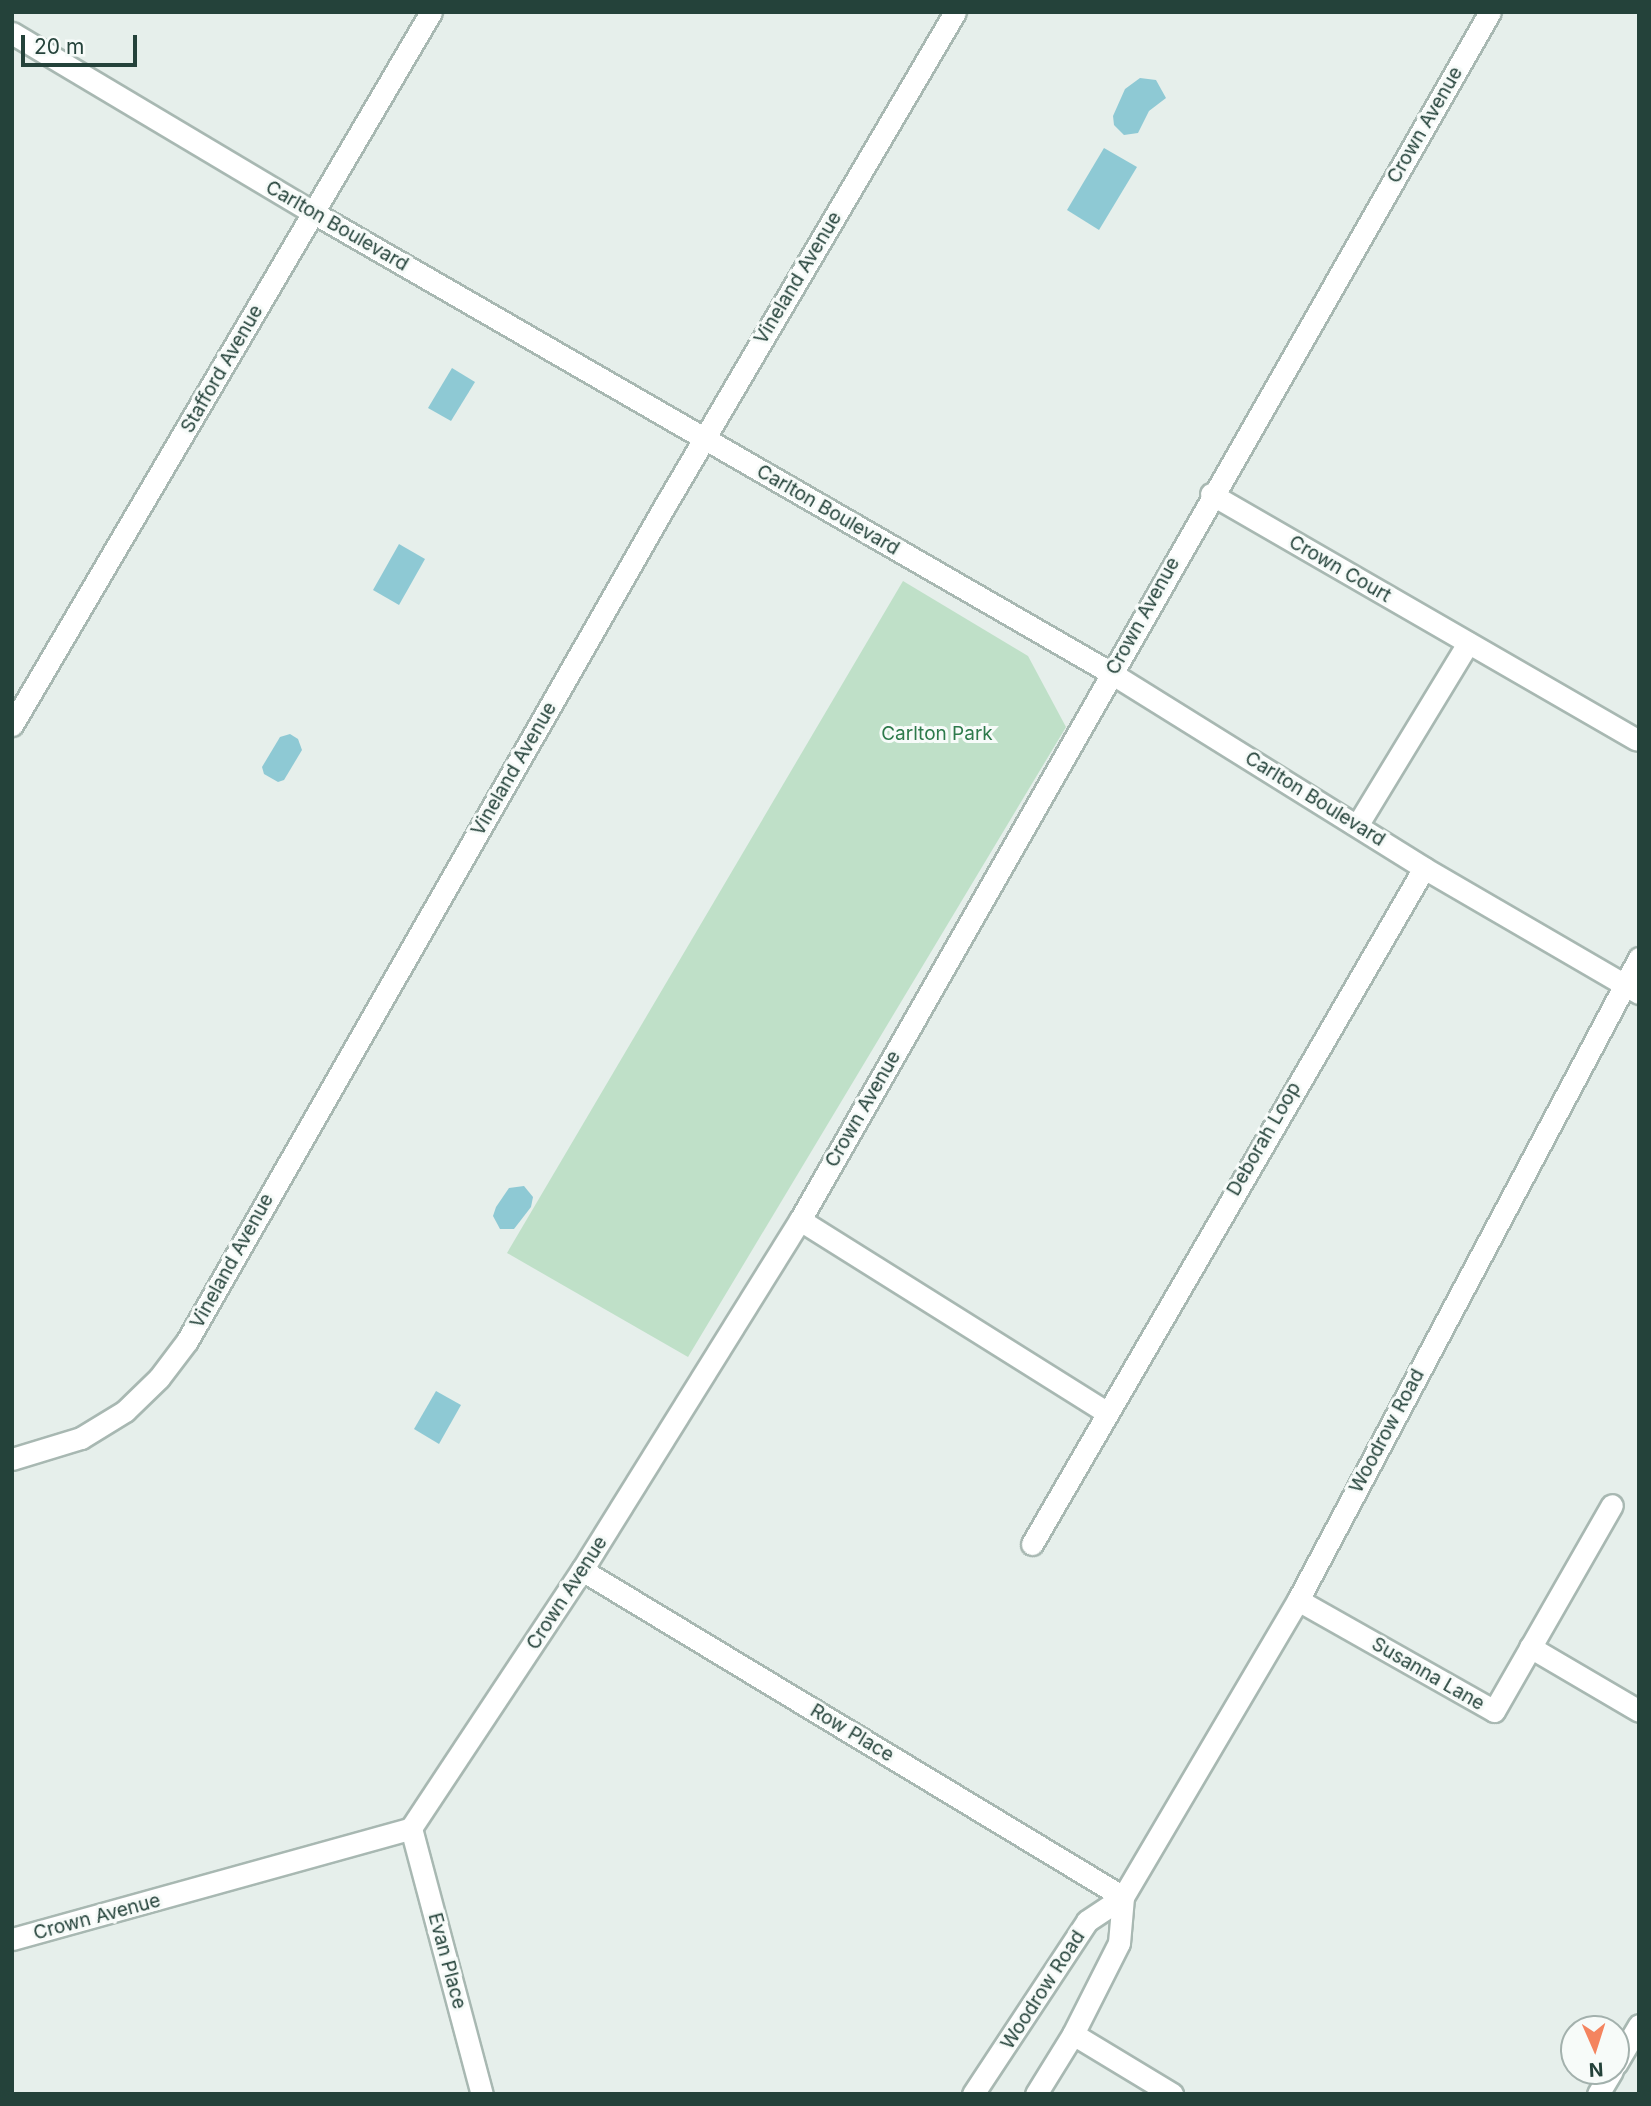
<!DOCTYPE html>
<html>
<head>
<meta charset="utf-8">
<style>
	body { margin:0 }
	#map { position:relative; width:1651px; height:2106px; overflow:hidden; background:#e6efeb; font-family:Inter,sans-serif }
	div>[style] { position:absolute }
	.green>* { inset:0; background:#bfe0c8 }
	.water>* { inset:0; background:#8ec9d4 }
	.roads { filter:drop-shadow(2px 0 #a8b8b2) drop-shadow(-2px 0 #a8b8b2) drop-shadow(0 2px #a8b8b2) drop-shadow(0 -2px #a8b8b2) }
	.minor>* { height:21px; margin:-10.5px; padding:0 10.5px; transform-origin:10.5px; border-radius:10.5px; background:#fff }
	span { translate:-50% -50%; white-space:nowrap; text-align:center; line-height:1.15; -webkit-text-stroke:6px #f7fbf9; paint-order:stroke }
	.street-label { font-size:19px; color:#24423a }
	.park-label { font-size:19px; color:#2d7a4b }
	.frame { position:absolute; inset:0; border:14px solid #24423a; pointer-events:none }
	.north { position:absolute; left:1560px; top:2015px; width:70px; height:70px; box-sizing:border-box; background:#f7fbf9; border:2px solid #a3b1ad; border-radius:50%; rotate:177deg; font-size:19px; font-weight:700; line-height:28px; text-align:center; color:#24423a }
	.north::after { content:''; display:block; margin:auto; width:24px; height:32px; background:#f4845f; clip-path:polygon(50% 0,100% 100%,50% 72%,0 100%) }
	.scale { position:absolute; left:21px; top:35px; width:116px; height:32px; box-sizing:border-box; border:4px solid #24423a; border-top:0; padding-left:9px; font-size:21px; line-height:24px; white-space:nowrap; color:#24423a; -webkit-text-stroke:5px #f7fbf9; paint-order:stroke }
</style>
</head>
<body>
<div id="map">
	<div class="green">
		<div style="clip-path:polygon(903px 581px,1028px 656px,1066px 727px,688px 1357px,507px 1253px)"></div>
	</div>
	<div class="water">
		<div style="clip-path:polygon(1140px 78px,1156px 80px,1166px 98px,1149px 111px,1138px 133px,1124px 135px,1114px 125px,1113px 116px,1125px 89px)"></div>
		<div style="clip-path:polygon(1104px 148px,1137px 167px,1099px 230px,1067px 210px)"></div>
		<div style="clip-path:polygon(452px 368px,475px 382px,451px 421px,428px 408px)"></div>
		<div style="clip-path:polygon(399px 544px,425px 559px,399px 605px,373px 590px)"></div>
		<div style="clip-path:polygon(290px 734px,298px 739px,302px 750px,284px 780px,278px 782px,264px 774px,262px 767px,280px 737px)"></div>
		<div style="clip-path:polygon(524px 1186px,533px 1197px,531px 1207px,514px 1229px,500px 1229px,493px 1216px,496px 1207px,509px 1188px)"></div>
		<div style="clip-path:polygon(436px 1391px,461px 1405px,439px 1444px,414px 1429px)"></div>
	</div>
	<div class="roads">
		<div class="minor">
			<div style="left:12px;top:33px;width:352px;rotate:30.8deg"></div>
			<div style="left:314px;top:213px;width:920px;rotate:29.99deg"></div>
			<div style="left:1111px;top:673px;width:369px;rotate:31.9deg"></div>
			<div style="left:1424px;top:868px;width:249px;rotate:30.2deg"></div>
			<div style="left:1211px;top:494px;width:491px;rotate:30deg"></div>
			<div style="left:12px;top:725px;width:827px;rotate:-59.56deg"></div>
			<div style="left:1358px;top:824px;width:212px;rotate:-58.7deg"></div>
			<div style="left:800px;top:1220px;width:360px;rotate:32.1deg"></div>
			<div style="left:12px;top:1459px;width:72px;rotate:-16.9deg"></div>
			<div style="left:81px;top:1438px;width:52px;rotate:-31.5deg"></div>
			<div style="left:125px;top:1411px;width:47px;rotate:-44.1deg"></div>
			<div style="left:159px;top:1378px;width:46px;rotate:-52.9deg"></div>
			<div style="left:187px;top:1341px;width:967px;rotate:-60.23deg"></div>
			<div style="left:667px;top:502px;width:568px;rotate:-59.55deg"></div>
			<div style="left:1032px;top:1544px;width:781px;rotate:-59.89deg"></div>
			<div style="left:582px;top:1570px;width:632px;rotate:31.15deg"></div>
			<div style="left:1298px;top:1600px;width:225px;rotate:29.5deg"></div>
			<div style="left:1494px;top:1711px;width:237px;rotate:-60.2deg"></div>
			<div style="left:1530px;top:1647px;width:126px;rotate:30.4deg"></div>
			<div style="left:411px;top:1828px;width:275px;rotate:75.1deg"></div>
			<div style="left:12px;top:1939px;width:414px;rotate:-15.5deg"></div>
			<div style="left:411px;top:1828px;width:310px;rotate:-56.5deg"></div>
			<div style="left:582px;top:1570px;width:412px;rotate:-58.1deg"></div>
			<div style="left:800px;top:1220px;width:1391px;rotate:-60.27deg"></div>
			<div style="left:1073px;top:2034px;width:116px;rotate:31.2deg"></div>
			<div style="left:1616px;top:2064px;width:45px;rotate:-59.5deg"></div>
			<div style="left:973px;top:2094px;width:207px;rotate:-56.6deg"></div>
			<div style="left:1087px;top:1921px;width:43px;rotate:-33.7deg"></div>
			<div style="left:1123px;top:1897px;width:345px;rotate:-59.5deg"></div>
			<div style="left:1298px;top:1600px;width:727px;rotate:-62.02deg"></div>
			<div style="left:1036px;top:2094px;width:70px;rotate:-58.3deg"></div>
			<div style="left:1073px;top:2034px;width:102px;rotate:-63.2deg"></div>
			<div style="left:1119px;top:1943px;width:46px;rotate:-85deg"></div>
			<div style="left:1598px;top:2094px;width:27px;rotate:-59deg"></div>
		</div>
	</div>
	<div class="street-label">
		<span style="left:1425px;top:125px;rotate:-60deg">Crown Avenue</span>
		<span style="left:337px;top:226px;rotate:30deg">Carlton Boulevard</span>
		<span style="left:798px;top:278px;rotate:-59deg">Vineland Avenue</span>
		<span style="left:222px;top:369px;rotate:-60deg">Stafford Avenue</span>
		<span style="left:828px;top:510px;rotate:30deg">Carlton Boulevard</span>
		<span style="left:1340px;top:569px;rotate:30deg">Crown Court</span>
		<span style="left:1143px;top:616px;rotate:-61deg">Crown Avenue</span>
		<span style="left:514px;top:769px;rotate:-60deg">Vineland Avenue</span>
		<span style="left:1315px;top:799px;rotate:32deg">Carlton Boulevard</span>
		<span style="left:863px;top:1109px;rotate:-60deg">Crown Avenue</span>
		<span style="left:1264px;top:1139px;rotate:-60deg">Deborah Loop</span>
		<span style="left:232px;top:1261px;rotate:-61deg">Vineland Avenue</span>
		<span style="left:1387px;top:1431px;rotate:-62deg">Woodrow Road</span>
		<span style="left:567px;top:1593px;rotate:-57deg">Crown Avenue</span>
		<span style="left:1428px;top:1674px;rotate:30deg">Susanna Lane</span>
		<span style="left:852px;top:1733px;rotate:31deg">Row Place</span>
		<span style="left:97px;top:1917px;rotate:-15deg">Crown Avenue</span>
		<span style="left:447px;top:1961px;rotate:75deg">Evan Place</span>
		<span style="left:1043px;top:1990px;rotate:-57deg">Woodrow Road</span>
	</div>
	<div class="park-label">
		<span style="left:937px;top:734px">Carlton Park</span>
	</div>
	<div class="frame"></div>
	<div class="north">N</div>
	<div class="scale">20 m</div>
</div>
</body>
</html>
